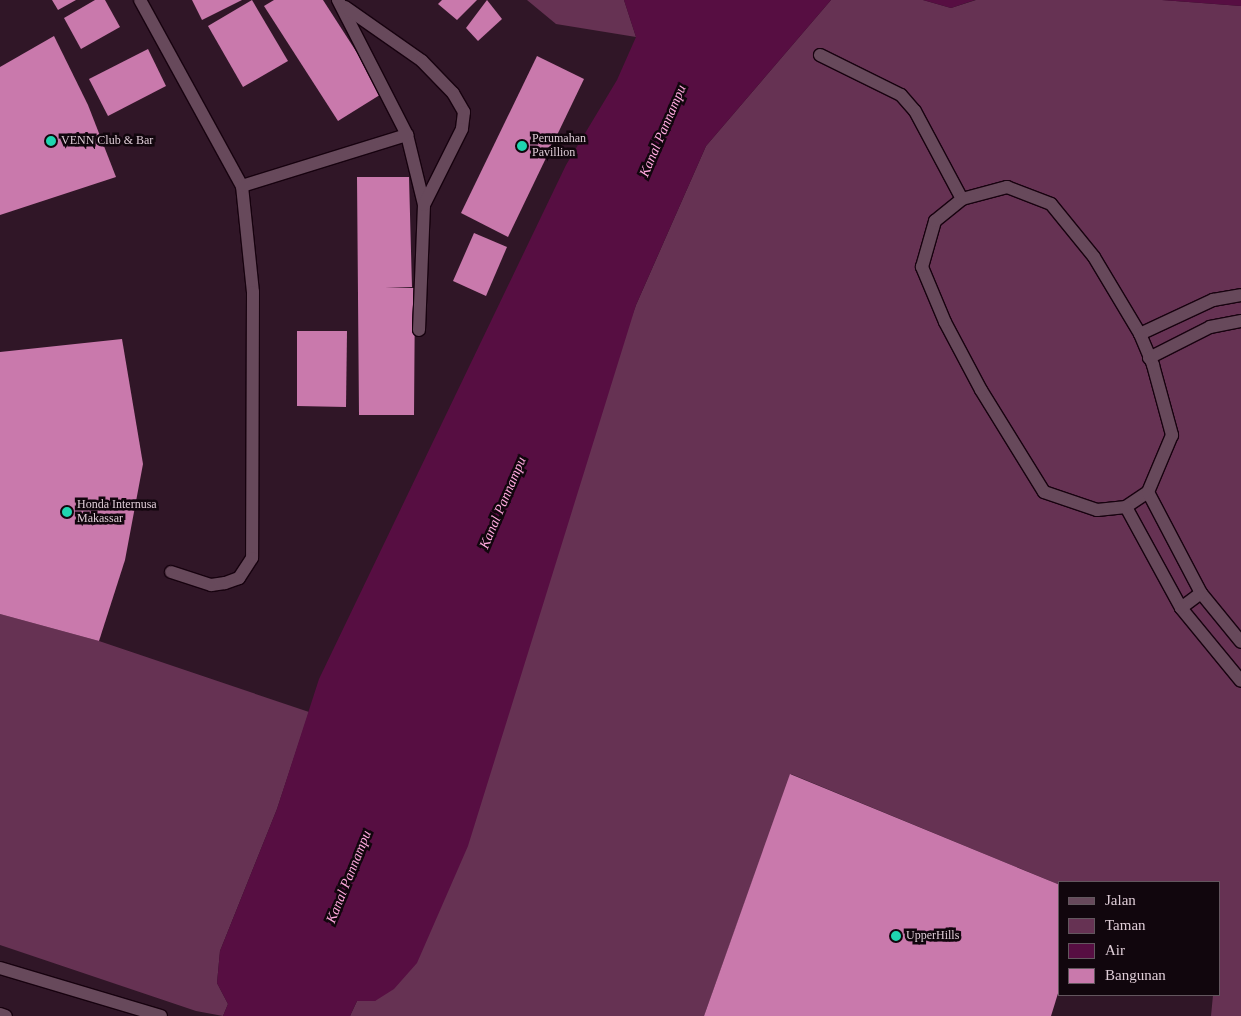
<!DOCTYPE html>
<html>
<head>
<meta charset="utf-8">
<style>
	body { margin:0 }
	#map { position:relative; width:1241px; height:1016px; overflow:hidden; background:#301627; font-family:"Times New Roman",serif }
	div>[style] { position:absolute }
	.green>* { inset:0; background:#663253 }
	.water>* { inset:0; background:#570e42 }
	.building>* { inset:0; background:#c979ac }
	.roads { filter:drop-shadow(1px 0 #17020f) drop-shadow(-1px 0 #17020f) drop-shadow(0 1px #17020f) drop-shadow(0 -1px #17020f) }
	.street>* { height:12px; margin:-6px; padding:0 6px; transform-origin:6px; border-radius:6px; background:#67495b }
	.secondary>* { height:12px; margin:-6px; padding:0 6px; transform-origin:6px; border-radius:6px; background:#67495b }
	.dots>* { width:14px; height:14px; translate:-50% -50%; box-sizing:border-box; border:2px solid #11060d; border-radius:50% }
	span { translate:-50% -50%; white-space:nowrap; text-align:center; line-height:1.15; -webkit-text-stroke:5px #11060d; paint-order:stroke }
	.poi-label { font-size:12px; color:#dfcdd7 }
	.left { translate:0 -50%; text-align:left }
	.water-label { font-size:14px; color:#fea9dd; font-style:italic }
	.legend { position:absolute; left:1058px; top:881px; width:162px; height:115px; box-sizing:border-box; background:#11060d; border:1px solid #63565e; margin:0; padding:6px 9px; list-style:none; font-size:15px; color:#dfcdd7 }
	.legend li { display:flex; align-items:center; gap:10px; height:25px }
	.legend b { width:25px; border:1px solid #63565e }
</style>
</head>
<body>
<div id="map">
	<div class="green">
		<div style="clip-path:polygon(527px 0,624px 0,636px 37px,556px 24px)"></div>
		<div style="clip-path:polygon(831px 0,923px 0,951px 8px,976px 0,1162px 0,1241px 6px,1241px 1016px,1211px 1016px,1213px 995px,1220px 995px,1220px 882px,1060px 882px,1060px 885px,791px 774px,704px 1016px,350px 1016px,357px 1001px,375px 1001px,636px 305px,706px 146px)"></div>
		<div style="clip-path:polygon(0 614px,99px 641px,309px 712px,277px 809px,220px 951px,217px 983px,228px 1004px,223px 1016px,196px 1011px,0 945px)"></div>
	</div>
	<div class="water">
		<div style="clip-path:polygon(624px 0,831px 0,706px 146px,636px 305px,468px 846px,417px 963px,394px 989px,375px 1001px,357px 1001px,350px 1016px,223px 1016px,228px 1004px,217px 983px,220px 951px,277px 809px,319px 679px,566px 165px,617px 80px,636px 37px)"></div>
		<div style="clip-path:polygon(923px 0,975px 0,951px 8px)"></div>
		<div style="clip-path:polygon(1162px 0,1241px 0,1241px 6px)"></div>
	</div>
	<div class="building">
		<div style="clip-path:polygon(52px 0,76px 0,58px 10px)"></div>
		<div style="clip-path:polygon(95px 0,105px 0,120px 27px,81px 49px,64px 18px)"></div>
		<div style="clip-path:polygon(192px 0,242px 0,202px 20px)"></div>
		<div style="clip-path:polygon(252px 0,288px 61px,243px 87px,208px 26px)"></div>
		<div style="clip-path:polygon(274px 0,323px 0,383px 93px,338px 121px,264px 6px)"></div>
		<div style="clip-path:polygon(442px 0,477px 0,457px 20px,438px 4px)"></div>
		<div style="clip-path:polygon(487px 0,502px 19px,478px 41px,466px 28px)"></div>
		<div style="clip-path:polygon(54px 36px,88px 105px,116px 177px,0 215px,0 67px)"></div>
		<div style="clip-path:polygon(148px 49px,166px 86px,108px 116px,89px 79px)"></div>
		<div style="clip-path:polygon(537px 56px,584px 79px,508px 237px,461px 213px)"></div>
		<div style="clip-path:polygon(357px 177px,409px 177px,412px 287px,385px 288px,415px 288px,414px 415px,359px 415px)"></div>
		<div style="clip-path:polygon(474px 233px,507px 247px,486px 296px,453px 281px)"></div>
		<div style="clip-path:polygon(297px 331px,347px 331px,346px 407px,297px 406px)"></div>
		<div style="clip-path:polygon(122px 339px,143px 464px,125px 560px,99px 641px,0 614px,0 352px)"></div>
		<div style="clip-path:polygon(790px 774px,1060px 885px,1060px 987px,1051px 1016px,704px 1016px)"></div>
	</div>
	<div class="roads">
		<div class="street">
			<div style="left:140px;top:0;width:212px;rotate:61.3deg"></div>
			<div style="left:242px;top:186px;width:107px;rotate:84.1deg"></div>
			<div style="left:253px;top:292px;width:266px;rotate:90.2deg"></div>
			<div style="left:252px;top:558px;width:24px;rotate:123deg"></div>
			<div style="left:239px;top:578px;width:15px;rotate:160deg"></div>
			<div style="left:225px;top:583px;width:14px;rotate:172deg"></div>
			<div style="left:211px;top:585px;width:42px;rotate:-162deg"></div>
			<div style="left:338px;top:0;width:152px;rotate:62.9deg"></div>
			<div style="left:407px;top:135px;width:72px;rotate:76.3deg"></div>
			<div style="left:424px;top:205px;width:125px;rotate:92.3deg"></div>
			<div style="left:345px;top:7px;width:94px;rotate:35deg"></div>
			<div style="left:422px;top:61px;width:45px;rotate:45.9deg"></div>
			<div style="left:453px;top:93px;width:22px;rotate:60deg"></div>
			<div style="left:464px;top:112px;width:17px;rotate:97deg"></div>
			<div style="left:462px;top:129px;width:85px;rotate:116.6deg"></div>
			<div style="left:820px;top:55px;width:90px;rotate:26.3deg"></div>
			<div style="left:901px;top:95px;width:21px;rotate:49deg"></div>
			<div style="left:915px;top:111px;width:100px;rotate:61.9deg"></div>
			<div style="left:242px;top:186px;width:173px;rotate:-17.2deg"></div>
			<div style="left:1007px;top:187px;width:47px;rotate:21.1deg"></div>
			<div style="left:1051px;top:204px;width:68px;rotate:50.9deg"></div>
			<div style="left:1094px;top:257px;width:90px;rotate:59.1deg"></div>
			<div style="left:1140px;top:334px;width:34px;rotate:67deg"></div>
			<div style="left:1153px;top:365px;width:73px;rotate:74.8deg"></div>
			<div style="left:1172px;top:435px;width:62px;rotate:112.8deg"></div>
			<div style="left:1148px;top:492px;width:27px;rotate:146deg"></div>
			<div style="left:1126px;top:507px;width:29px;rotate:174deg"></div>
			<div style="left:1097px;top:510px;width:56px;rotate:-161.2deg"></div>
			<div style="left:1044px;top:492px;width:120px;rotate:-121.7deg"></div>
			<div style="left:981px;top:390px;width:77px;rotate:-117.9deg"></div>
			<div style="left:945px;top:322px;width:60px;rotate:-112.7deg"></div>
			<div style="left:922px;top:267px;width:48px;rotate:-74.2deg"></div>
			<div style="left:935px;top:221px;width:35px;rotate:-39deg"></div>
			<div style="left:962px;top:199px;width:47px;rotate:-14.9deg"></div>
			<div style="left:1140px;top:334px;width:81px;rotate:-25deg"></div>
			<div style="left:1213px;top:300px;width:28px;rotate:-10deg"></div>
			<div style="left:1149px;top:358px;width:68px;rotate:-26.9deg"></div>
			<div style="left:1210px;top:327px;width:32px;rotate:-11deg"></div>
			<div style="left:1148px;top:492px;width:114px;rotate:62.3deg"></div>
			<div style="left:1201px;top:593px;width:63px;rotate:50.8deg"></div>
			<div style="left:1126px;top:507px;width:115px;rotate:61.4deg"></div>
			<div style="left:1181px;top:608px;width:94px;rotate:50.6deg"></div>
			<div style="left:1181px;top:608px;width:25px;rotate:-37deg"></div>
		</div>
		<div class="secondary">
			<div style="left:0;top:968px;width:168px;rotate:16.6deg"></div>
			<div style="left:0;top:1014px;width:6px;rotate:18deg"></div>
		</div>
	</div>
	<div class="dots">
		<div style="left:51px;top:141px;background:#1fd5b0"></div>
		<div style="left:522px;top:146px;background:#1fd5b0"></div>
		<div style="left:67px;top:512px;background:#1fd5b0"></div>
		<div style="left:896px;top:936px;background:#1fd5b0"></div>
	</div>
	<div class="poi-label">
		<span class="left" style="left:532px;top:146px">Perumahan<br>Pavillion</span>
		<span class="left" style="left:61px;top:141px">VENN Club &amp; Bar</span>
		<span class="left" style="left:77px;top:512px">Honda Internusa<br>Makassar</span>
		<span class="left" style="left:906px;top:936px">UpperHills</span>
	</div>
	<div class="water-label">
		<span style="left:663px;top:131px;rotate:-67deg">Kanal Pannampu</span>
		<span style="left:503px;top:503px;rotate:-67deg">Kanal Pannampu</span>
		<span style="left:349px;top:877px;rotate:-68deg">Kanal Pannampu</span>
	</div>
	<ul class="legend">
	<li><b style="height:6px;background:#67495b"></b>Jalan</li>
	<li><b style="height:14px;background:#663253"></b>Taman</li>
	<li><b style="height:14px;background:#570e42"></b>Air</li>
	<li><b style="height:14px;background:#c979ac"></b>Bangunan</li>
	</ul>
</div>
</body>
</html>
